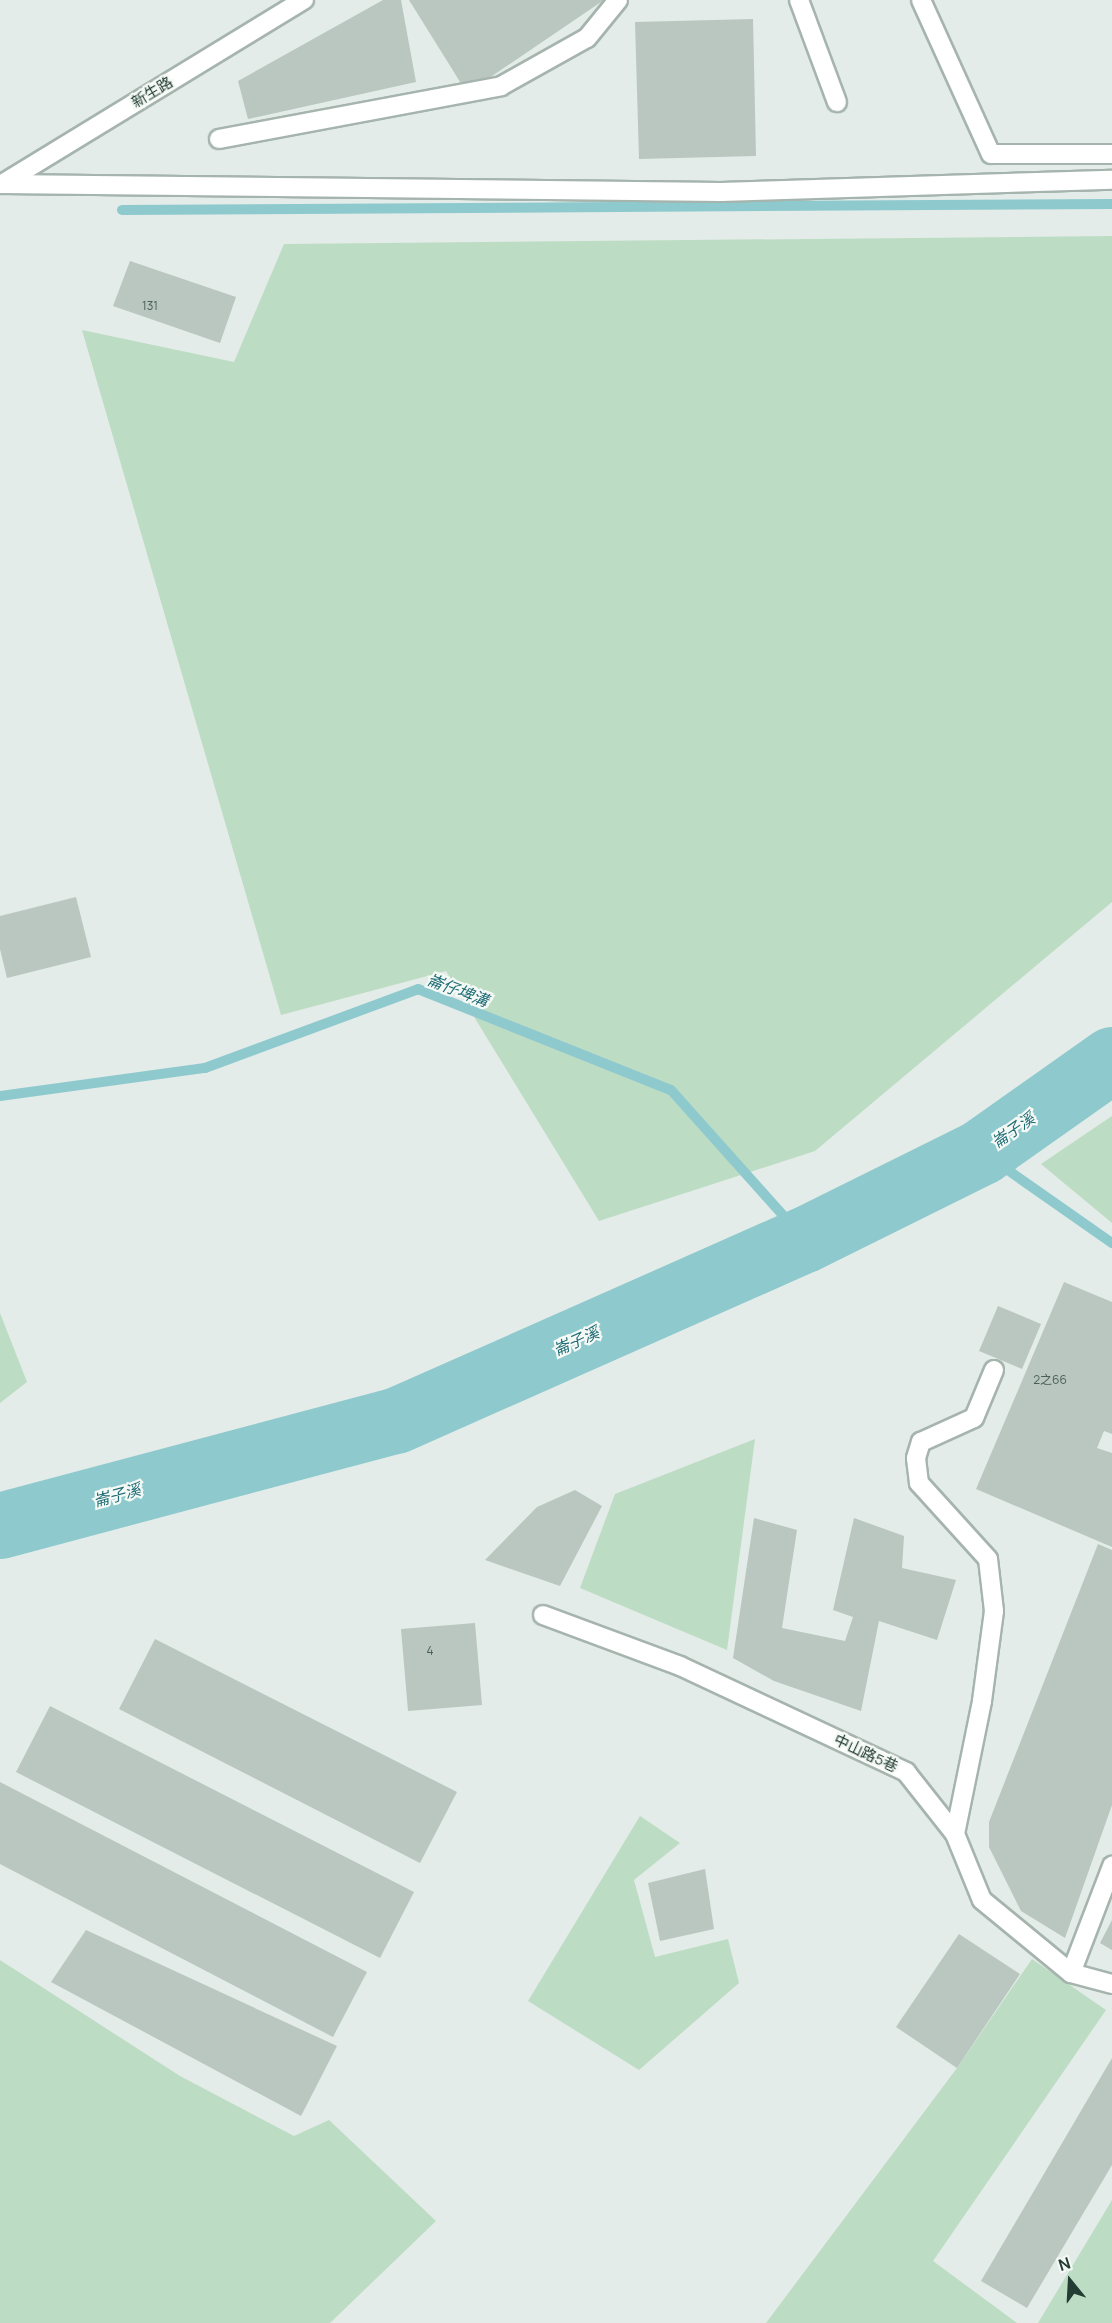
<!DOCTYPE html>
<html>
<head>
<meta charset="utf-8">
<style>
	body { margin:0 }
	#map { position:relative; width:1112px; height:2323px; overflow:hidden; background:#e3ece8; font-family:Manrope,"Noto Sans TC",sans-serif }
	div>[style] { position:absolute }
	.green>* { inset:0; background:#bddcc4 }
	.stream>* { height:10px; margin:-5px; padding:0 5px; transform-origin:5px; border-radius:5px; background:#8ec9ce }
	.river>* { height:66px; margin:-33px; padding:0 33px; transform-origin:33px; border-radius:33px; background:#8ec9ce }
	.building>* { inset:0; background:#b9c7c0 }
	.roads { filter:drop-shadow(2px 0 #a6b4ae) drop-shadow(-2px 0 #a6b4ae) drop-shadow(0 2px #a6b4ae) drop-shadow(0 -2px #a6b4ae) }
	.minor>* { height:18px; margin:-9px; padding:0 9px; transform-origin:9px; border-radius:9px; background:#fff }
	span { translate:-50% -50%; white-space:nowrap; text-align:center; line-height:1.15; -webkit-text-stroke:4.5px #f4f9f6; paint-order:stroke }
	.number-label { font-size:12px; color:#496057 }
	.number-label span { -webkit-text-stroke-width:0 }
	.street-label { font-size:15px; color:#243d34 }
	.water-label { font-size:16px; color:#206d76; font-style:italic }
	.north { position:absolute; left:1040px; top:2251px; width:60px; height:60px; -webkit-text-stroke:4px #f4f9f6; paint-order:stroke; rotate:342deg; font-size:16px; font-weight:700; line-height:24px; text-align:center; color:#243d34 }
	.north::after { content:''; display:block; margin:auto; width:21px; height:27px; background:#243d34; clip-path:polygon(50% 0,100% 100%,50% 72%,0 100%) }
</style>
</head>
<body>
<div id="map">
	<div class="green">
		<div style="clip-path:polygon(1112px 236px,1112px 902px,815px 1151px,599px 1221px,446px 971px,281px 1015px,82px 330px,234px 362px,284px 244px)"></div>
		<div style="clip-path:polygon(1112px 1116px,1112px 1223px,1041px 1164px)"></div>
		<div style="clip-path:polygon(0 1313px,27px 1382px,0 1403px)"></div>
		<div style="clip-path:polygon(755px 1439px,727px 1650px,580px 1588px,615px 1494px)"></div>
		<div style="clip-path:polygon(640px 1816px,680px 1843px,634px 1880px,655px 1957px,728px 1939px,739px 1983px,639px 2070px,528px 2001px)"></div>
		<div style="clip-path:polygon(1032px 1959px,1106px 2010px,933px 2261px,1017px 2323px,766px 2323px,957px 2068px)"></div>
		<div style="clip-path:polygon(0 1960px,180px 2076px,294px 2136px,329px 2120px,436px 2221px,330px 2323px,0 2323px)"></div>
		<div style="clip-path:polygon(1112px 2200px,1112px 2323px,1038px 2323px)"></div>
	</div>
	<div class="stream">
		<div style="left:122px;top:210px;width:990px;rotate:-0.35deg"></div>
		<div style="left:0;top:1096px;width:207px;rotate:-7.8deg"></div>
		<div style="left:205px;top:1068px;width:227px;rotate:-20.3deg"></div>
		<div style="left:418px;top:989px;width:272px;rotate:21.8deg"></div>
		<div style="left:671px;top:1090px;width:201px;rotate:48.2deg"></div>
		<div style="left:982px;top:1152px;width:159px;rotate:35deg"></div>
	</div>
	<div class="river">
		<div style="left:0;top:1526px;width:410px;rotate:-14.9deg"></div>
		<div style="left:396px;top:1421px;width:447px;rotate:-23.9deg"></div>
		<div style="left:805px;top:1240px;width:198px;rotate:-26.4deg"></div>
		<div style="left:982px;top:1152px;width:159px;rotate:-35.3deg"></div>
	</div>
	<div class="building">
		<div style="clip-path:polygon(383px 0,401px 0,416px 82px,248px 119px,238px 81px)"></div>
		<div style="clip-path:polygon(409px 0,604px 0,467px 93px)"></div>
		<div style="clip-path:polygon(753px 19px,756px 156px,639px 159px,635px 22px)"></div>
		<div style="clip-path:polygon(130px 261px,236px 297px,220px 343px,113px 306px)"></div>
		<div style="clip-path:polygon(76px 897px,91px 957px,7px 978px,0 949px,0 916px)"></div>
		<div style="clip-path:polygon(1064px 1282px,1112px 1302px,1112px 1434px,1104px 1431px,1097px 1448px,1112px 1453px,1112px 1547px,976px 1489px)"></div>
		<div style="clip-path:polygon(998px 1306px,1041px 1324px,1022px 1369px,979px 1351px)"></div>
		<div style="clip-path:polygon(575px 1490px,602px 1506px,560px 1586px,485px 1560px,537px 1507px)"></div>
		<div style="clip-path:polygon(754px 1518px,797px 1530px,782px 1628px,845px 1641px,853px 1617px,833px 1610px,854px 1518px,904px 1536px,902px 1568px,956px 1580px,937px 1640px,879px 1621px,861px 1711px,774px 1681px,733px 1658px)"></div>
		<div style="clip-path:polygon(1098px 1544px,1112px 1550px,1112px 1805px,1065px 1938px,1021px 1911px,989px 1847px,989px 1822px)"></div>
		<div style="clip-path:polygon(475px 1623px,482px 1705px,408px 1711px,401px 1629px)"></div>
		<div style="clip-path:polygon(155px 1639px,457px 1792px,420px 1863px,119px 1709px)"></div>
		<div style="clip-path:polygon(50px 1706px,414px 1892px,380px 1958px,16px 1772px)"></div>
		<div style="clip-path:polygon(0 1782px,367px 1972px,333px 2037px,0 1864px)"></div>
		<div style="clip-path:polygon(705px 1869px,714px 1929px,660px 1941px,648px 1883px)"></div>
		<div style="clip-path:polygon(1112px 1920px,1112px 1950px,1100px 1943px)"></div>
		<div style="clip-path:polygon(86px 1930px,337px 2046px,301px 2116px,51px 1982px)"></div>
		<div style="clip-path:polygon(959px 1934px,1020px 1974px,957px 2068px,896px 2027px)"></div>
		<div style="clip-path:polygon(1112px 2058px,1112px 2165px,1027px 2308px,981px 2281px)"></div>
	</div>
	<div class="roads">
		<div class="minor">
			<div style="left:799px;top:0;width:109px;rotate:69.6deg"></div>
			<div style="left:921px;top:0;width:169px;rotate:65.6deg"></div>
			<div style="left:991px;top:154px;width:121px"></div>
			<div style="left:219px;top:139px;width:287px;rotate:-10.6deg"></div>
			<div style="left:501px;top:86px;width:98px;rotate:-29.2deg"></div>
			<div style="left:587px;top:38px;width:49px;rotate:-50.8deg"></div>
			<div style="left:2px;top:184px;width:719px;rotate:0.64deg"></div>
			<div style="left:721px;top:192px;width:391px;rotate:-1.8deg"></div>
			<div style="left:2px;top:184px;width:354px;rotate:-31.4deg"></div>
			<div style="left:543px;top:1615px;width:146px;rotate:20.4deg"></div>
			<div style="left:680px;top:1666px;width:250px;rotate:25.1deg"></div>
			<div style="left:906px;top:1772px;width:79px;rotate:51.7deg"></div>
			<div style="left:955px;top:1834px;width:71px;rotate:67.8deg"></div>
			<div style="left:982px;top:1900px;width:115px;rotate:39.4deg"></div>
			<div style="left:1071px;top:1973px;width:42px;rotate:15deg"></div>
			<div style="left:955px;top:1834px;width:136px;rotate:-78.5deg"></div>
			<div style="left:982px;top:1701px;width:91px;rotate:-82.4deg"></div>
			<div style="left:994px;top:1611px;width:52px;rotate:-96.6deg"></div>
			<div style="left:988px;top:1559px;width:103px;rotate:-132.2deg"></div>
			<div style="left:919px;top:1483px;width:25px;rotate:-97deg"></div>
			<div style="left:916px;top:1458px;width:17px;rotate:-73deg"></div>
			<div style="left:921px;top:1442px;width:58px;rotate:-24.4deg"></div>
			<div style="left:974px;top:1418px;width:52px;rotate:-67.4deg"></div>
			<div style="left:1071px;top:1973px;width:115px;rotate:-69deg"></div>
		</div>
	</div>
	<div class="number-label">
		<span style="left:150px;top:306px">131</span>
		<span style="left:1050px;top:1380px">2之66</span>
		<span style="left:430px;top:1651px">4</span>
	</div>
	<div class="street-label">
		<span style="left:152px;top:92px;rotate:-31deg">新生路</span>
		<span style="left:866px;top:1753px;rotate:25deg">中山路5巷</span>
	</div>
	<div class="water-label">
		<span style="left:458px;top:990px;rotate:21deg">崙仔埤溝</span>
		<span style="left:1013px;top:1130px;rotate:-35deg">崙子溪</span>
		<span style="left:576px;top:1341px;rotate:-24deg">崙子溪</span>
		<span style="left:117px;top:1495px;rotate:-15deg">崙子溪</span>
	</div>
	<div class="north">N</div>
</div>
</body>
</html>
